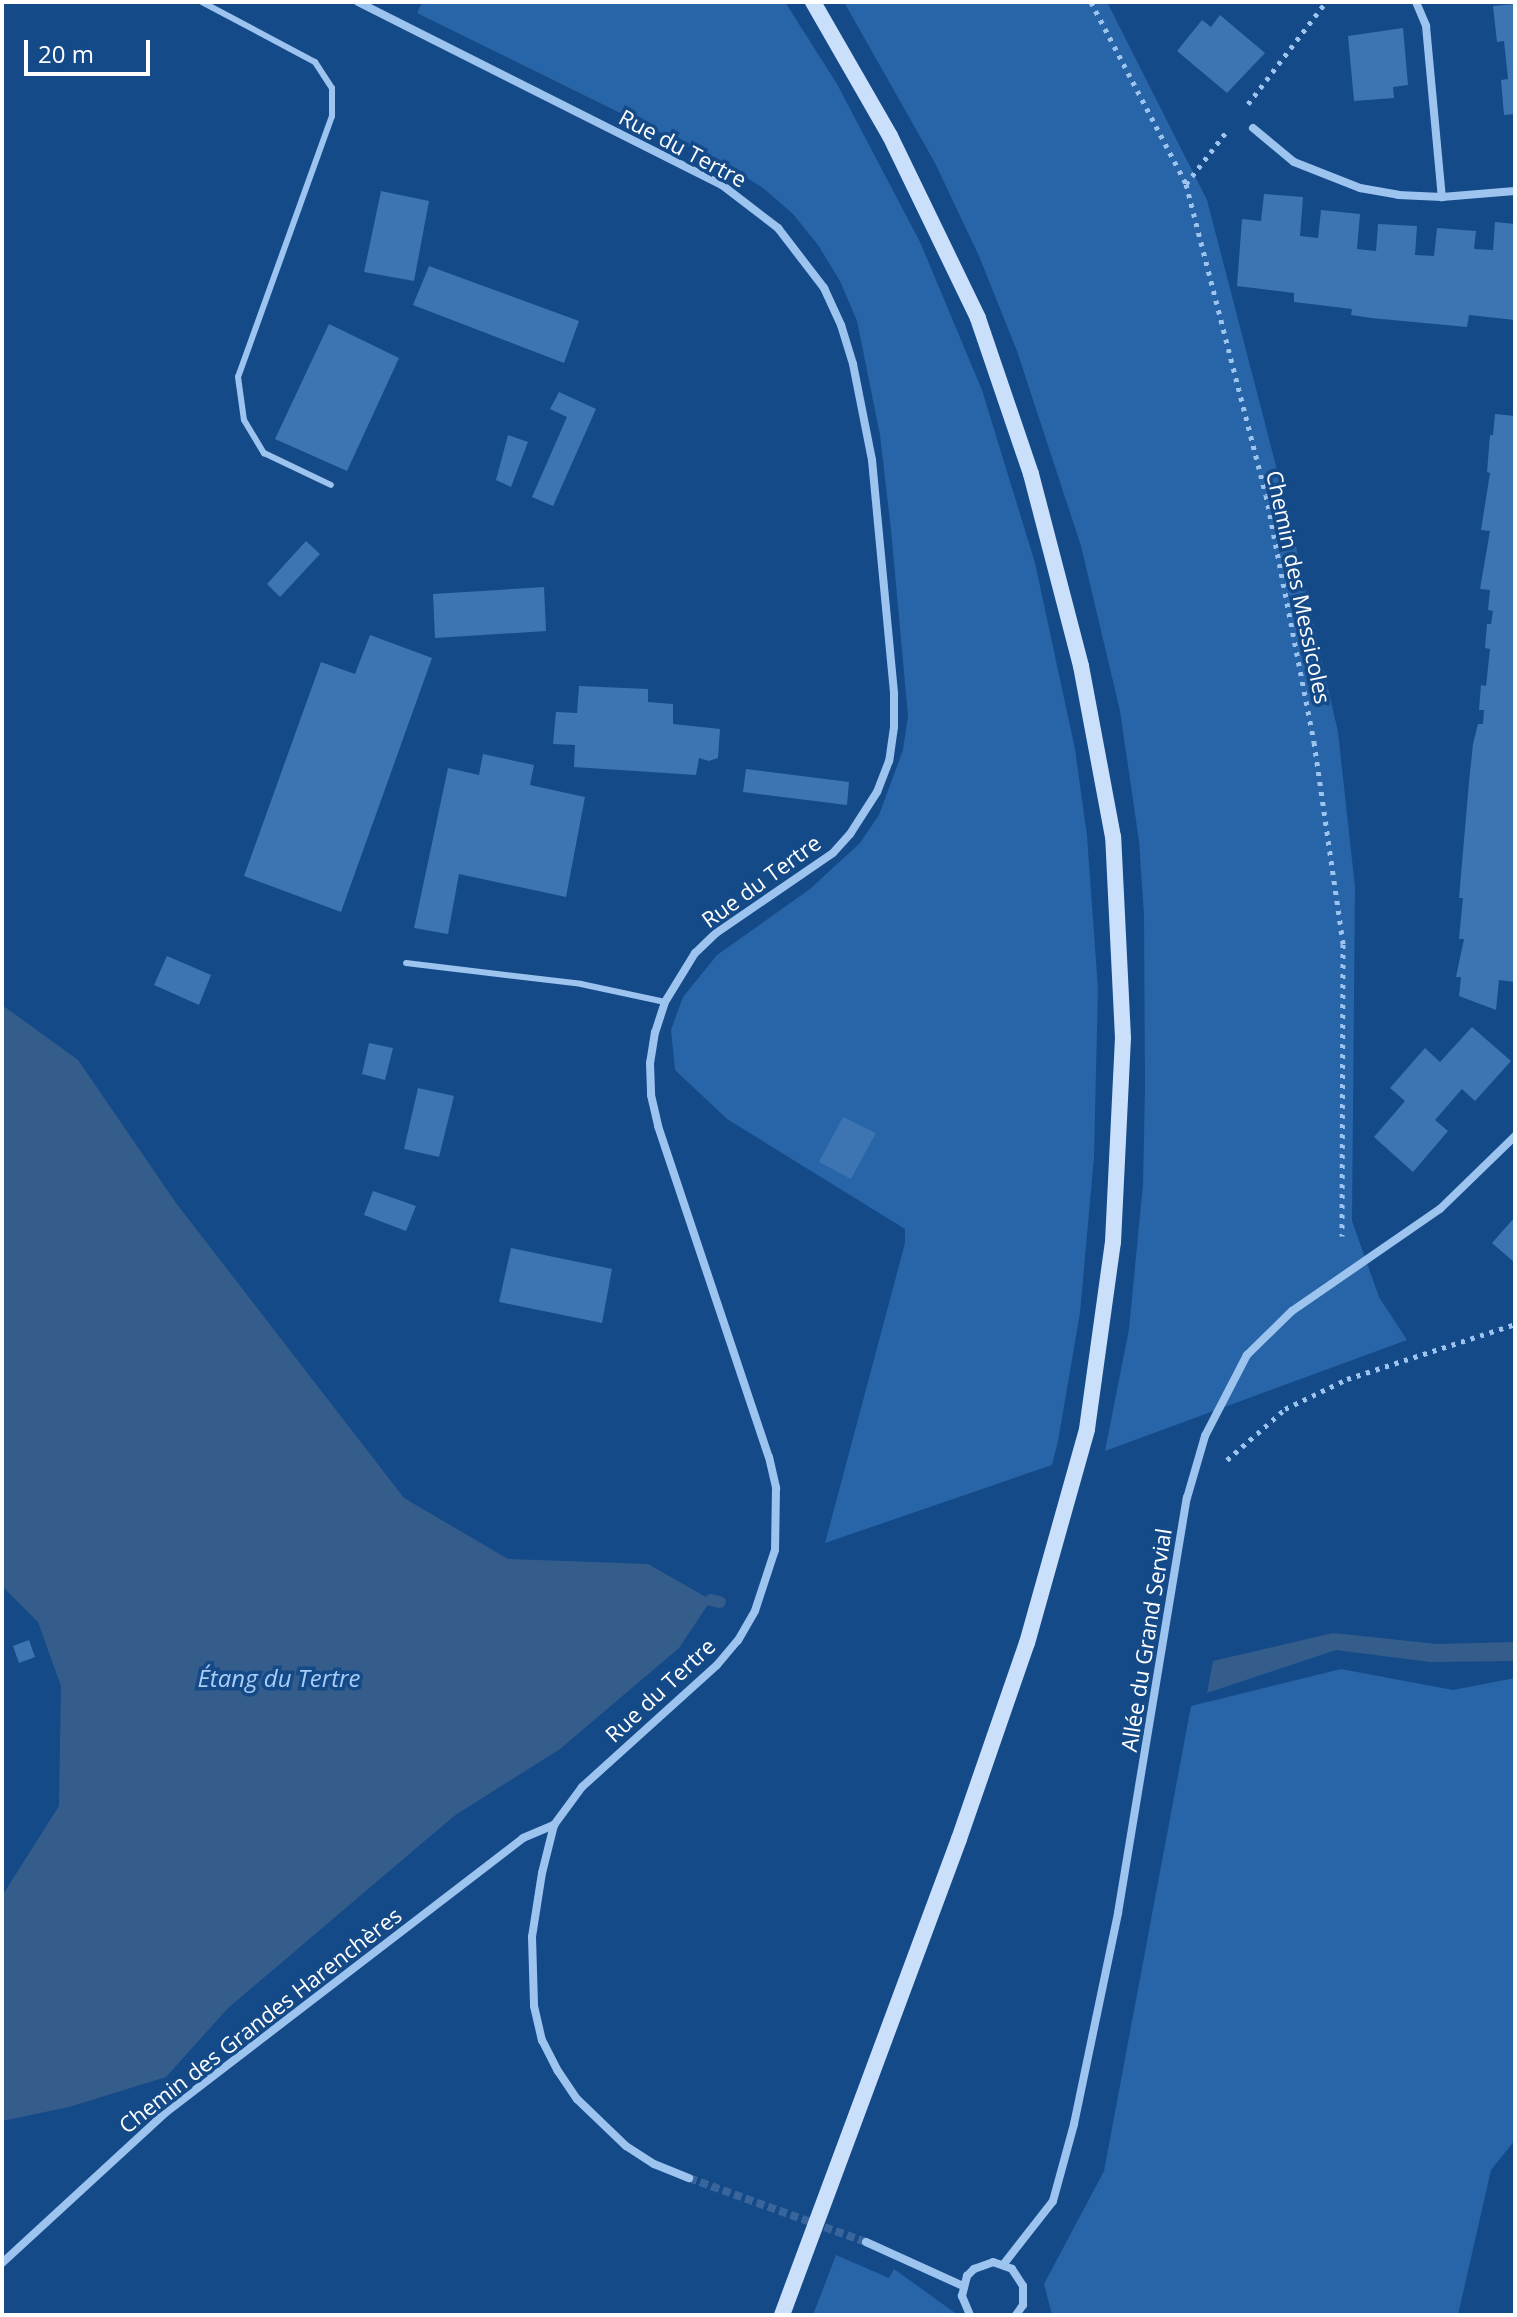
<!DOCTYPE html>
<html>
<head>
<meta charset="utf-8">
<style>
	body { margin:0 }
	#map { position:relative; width:1517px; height:2317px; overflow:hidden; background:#154a89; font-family:"Open Sans",sans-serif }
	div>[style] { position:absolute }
	.green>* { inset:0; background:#2864a8 }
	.water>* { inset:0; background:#355d8b }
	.stream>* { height:12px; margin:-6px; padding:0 6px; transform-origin:6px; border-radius:6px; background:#355d8b }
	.building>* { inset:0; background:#3d74b2 }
	.minor-tunnel>* { height:8px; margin-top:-4px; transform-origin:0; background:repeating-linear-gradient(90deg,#38659b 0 8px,transparent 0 12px) }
	.path>* { height:5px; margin-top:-2.5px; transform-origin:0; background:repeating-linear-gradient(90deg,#9dc3ef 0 4px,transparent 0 10px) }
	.service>* { height:6px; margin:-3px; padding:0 3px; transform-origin:3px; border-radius:3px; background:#9dc3ef }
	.minor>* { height:8px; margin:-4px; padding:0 4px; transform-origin:4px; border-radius:4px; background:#9dc3ef }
	.secondary>* { height:16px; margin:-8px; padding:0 8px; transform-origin:8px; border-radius:8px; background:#cae0fa }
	span { translate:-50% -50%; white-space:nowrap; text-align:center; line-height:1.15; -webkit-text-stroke:7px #154a89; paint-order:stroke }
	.street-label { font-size:22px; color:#fff }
	.water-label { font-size:24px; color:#a8cdf6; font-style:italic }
	.frame { position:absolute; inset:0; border:4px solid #fff; pointer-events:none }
	.scale { position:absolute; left:24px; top:40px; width:126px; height:36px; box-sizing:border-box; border:4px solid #fff; border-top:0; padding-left:10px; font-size:24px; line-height:28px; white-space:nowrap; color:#fff; -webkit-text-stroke:6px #154a89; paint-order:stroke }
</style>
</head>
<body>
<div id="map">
	<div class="green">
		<div style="clip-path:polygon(422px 2px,785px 2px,837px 84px,920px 242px,982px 390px,1035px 563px,1075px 749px,1087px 836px,1098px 989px,1094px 1157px,1080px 1313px,1058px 1441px,1052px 1465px,825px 1543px,905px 1243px,905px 1229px,727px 1119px,675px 1070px,671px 1030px,683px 997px,717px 955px,810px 889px,860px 843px,879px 815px,903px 750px,908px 716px,891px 530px,880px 435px,857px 321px,840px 281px,818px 245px,793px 214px,763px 188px,730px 167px,417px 13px)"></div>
		<div style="clip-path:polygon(844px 2px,1107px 2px,1207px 200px,1288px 512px,1338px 732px,1355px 887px,1352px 1221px,1379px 1297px,1407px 1340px,1105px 1451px,1129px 1329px,1143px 1184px,1145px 1088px,1144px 916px,1139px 841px,1120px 711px,1081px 546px,1017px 351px,979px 256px,935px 163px)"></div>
		<div style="clip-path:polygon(1341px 1669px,1453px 1690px,1515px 1678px,1515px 2140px,1491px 2170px,1458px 2315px,1052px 2315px,1044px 2284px,1104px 2171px,1191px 1706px)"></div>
		<div style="clip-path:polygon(836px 2255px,889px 2278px,894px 2269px,958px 2315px,813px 2315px)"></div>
	</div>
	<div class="water">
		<div style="clip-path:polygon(2px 1005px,78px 1060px,176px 1203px,404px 1498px,508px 1559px,648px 1564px,711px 1600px,679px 1648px,560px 1749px,454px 1816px,228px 2008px,166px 2077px,69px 2107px,2px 2121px,2px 1896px,59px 1806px,61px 1686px,38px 1622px,2px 1586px)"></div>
		<div style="clip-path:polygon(1333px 1633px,1437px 1644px,1515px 1642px,1515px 1661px,1430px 1662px,1336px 1650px,1207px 1693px,1213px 1661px)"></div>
	</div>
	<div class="stream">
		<div style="left:711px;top:1600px;width:9px;rotate:13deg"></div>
	</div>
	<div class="building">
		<div style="clip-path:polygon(1515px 4px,1515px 114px,1504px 115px,1501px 80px,1508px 79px,1504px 41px,1497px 42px,1493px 6px)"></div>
		<div style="clip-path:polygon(1220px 15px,1265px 53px,1227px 93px,1177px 51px,1202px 20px,1211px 27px)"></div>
		<div style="clip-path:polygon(1403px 28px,1408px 85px,1393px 87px,1394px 98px,1354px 101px,1348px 36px)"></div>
		<div style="clip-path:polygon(381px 191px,429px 201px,414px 281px,364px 272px)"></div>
		<div style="clip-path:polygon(1264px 194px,1303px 197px,1300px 236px,1318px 238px,1321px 210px,1360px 214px,1357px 249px,1376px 251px,1378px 224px,1417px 226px,1415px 255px,1434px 256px,1437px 228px,1476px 231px,1474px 249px,1493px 250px,1495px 222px,1515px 224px,1515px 320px,1469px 315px,1467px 327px,1371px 318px,1351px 315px,1352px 309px,1294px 302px,1294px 293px,1237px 286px,1242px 219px,1261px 221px)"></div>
		<div style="clip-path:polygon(429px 266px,579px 321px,564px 363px,413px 305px)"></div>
		<div style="clip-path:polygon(329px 324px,399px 358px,347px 471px,275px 439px)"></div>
		<div style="clip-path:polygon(559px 392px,596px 409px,553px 506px,532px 497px,567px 417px,550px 409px)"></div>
		<div style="clip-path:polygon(1495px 414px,1515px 416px,1515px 982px,1499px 980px,1496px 1010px,1459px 996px,1461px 977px,1456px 977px,1464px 939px,1459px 939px,1463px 898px,1459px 898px,1469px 782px,1473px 744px,1478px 724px,1483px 724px,1484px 710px,1479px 710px,1481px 685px,1486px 686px,1490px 649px,1485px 648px,1487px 624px,1491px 624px,1493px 611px,1488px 610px,1490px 590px,1480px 589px,1490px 531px,1481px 530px,1490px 473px,1487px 472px,1490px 435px,1493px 435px)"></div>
		<div style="clip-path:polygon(508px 435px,528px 442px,511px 487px,496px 480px)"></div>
		<div style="clip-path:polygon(306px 541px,320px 554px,280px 597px,267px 584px)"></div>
		<div style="clip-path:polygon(544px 587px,546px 631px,435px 638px,433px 594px)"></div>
		<div style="clip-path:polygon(370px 635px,432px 658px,341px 912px,244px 876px,321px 662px,355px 674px)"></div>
		<div style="clip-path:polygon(579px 686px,648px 689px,648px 702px,673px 704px,673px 724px,720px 729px,718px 758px,709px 761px,699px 758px,696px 775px,574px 767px,575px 745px,553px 744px,556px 712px,577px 713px)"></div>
		<div style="clip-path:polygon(483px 754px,534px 765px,530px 785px,585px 797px,566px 897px,459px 874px,448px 934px,414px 928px,448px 768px,479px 775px)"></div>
		<div style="clip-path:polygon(746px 769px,849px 782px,847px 805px,743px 792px)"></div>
		<div style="clip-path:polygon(167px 956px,211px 975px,199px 1005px,154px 985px)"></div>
		<div style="clip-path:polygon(1472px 1027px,1511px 1061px,1475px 1101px,1462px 1089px,1435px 1120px,1448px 1131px,1413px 1172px,1374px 1137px,1405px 1101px,1390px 1088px,1425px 1048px,1440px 1062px)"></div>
		<div style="clip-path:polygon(369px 1043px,393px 1048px,385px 1080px,362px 1074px)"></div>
		<div style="clip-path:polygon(418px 1088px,454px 1096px,439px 1157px,404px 1149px)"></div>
		<div style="clip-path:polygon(843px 1117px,876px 1133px,851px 1179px,819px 1162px)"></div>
		<div style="clip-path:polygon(373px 1191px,416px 1206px,406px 1231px,364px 1215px)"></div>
		<div style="clip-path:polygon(1515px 1217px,1515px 1263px,1492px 1243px)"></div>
		<div style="clip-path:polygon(511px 1248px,612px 1269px,602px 1323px,499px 1302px)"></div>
		<div style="clip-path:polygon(29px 1640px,35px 1657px,19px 1663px,13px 1646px)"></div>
	</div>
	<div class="minor-tunnel">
		<div style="left:689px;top:2178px;width:188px;rotate:19.9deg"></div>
	</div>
	<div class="path">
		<div style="left:1091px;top:2px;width:205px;rotate:62.4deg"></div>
		<div style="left:1186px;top:184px;width:321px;rotate:75.6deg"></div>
		<div style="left:1266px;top:495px;width:252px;rotate:79deg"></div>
		<div style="left:1314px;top:742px;width:204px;rotate:81.8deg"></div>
		<div style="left:1343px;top:944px;width:292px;rotate:90.2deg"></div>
		<div style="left:1248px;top:104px;width:128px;rotate:-52.6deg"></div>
		<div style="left:1186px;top:184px;width:67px;rotate:-52.3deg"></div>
		<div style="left:1227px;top:1460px;width:77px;rotate:-41.3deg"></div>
		<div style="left:1285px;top:1409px;width:69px;rotate:-25.8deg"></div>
		<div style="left:1347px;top:1379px;width:177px;rotate:-18.1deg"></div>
	</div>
	<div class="service">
		<div style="left:202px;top:2px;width:128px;rotate:28deg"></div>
		<div style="left:315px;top:62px;width:31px;rotate:57deg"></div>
		<div style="left:332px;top:88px;width:28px;rotate:90deg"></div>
		<div style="left:332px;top:116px;width:277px;rotate:109.8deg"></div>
		<div style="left:238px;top:377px;width:43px;rotate:82.1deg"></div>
		<div style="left:244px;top:420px;width:39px;rotate:59deg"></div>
		<div style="left:264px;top:453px;width:74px;rotate:25.5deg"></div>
		<div style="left:406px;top:963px;width:176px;rotate:6.8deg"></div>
		<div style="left:581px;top:984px;width:86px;rotate:12.1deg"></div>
	</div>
	<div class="minor">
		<div style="left:358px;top:2px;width:407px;rotate:26.7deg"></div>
		<div style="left:722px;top:185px;width:71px;rotate:37.5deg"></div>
		<div style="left:778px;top:228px;width:76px;rotate:52.5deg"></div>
		<div style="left:824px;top:288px;width:41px;rotate:65.3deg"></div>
		<div style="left:841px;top:325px;width:41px;rotate:72.9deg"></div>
		<div style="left:853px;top:364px;width:98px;rotate:78.8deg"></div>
		<div style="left:872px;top:460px;width:235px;rotate:84.6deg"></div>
		<div style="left:894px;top:694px;width:33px;rotate:90deg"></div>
		<div style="left:894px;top:727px;width:34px;rotate:98deg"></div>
		<div style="left:889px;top:761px;width:33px;rotate:111deg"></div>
		<div style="left:877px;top:792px;width:50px;rotate:122.7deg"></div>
		<div style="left:850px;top:834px;width:25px;rotate:132deg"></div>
		<div style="left:833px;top:853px;width:142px;rotate:145.6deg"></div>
		<div style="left:716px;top:933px;width:29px;rotate:136deg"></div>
		<div style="left:695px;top:953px;width:57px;rotate:121.5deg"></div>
		<div style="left:665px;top:1002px;width:32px;rotate:108deg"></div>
		<div style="left:655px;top:1032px;width:31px;rotate:99deg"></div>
		<div style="left:650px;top:1063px;width:32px;rotate:88deg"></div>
		<div style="left:651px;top:1095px;width:32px;rotate:77deg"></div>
		<div style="left:658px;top:1126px;width:349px;rotate:71.5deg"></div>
		<div style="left:769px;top:1457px;width:32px;rotate:77deg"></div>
		<div style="left:776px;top:1488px;width:62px;rotate:90.9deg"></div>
		<div style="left:775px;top:1550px;width:64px;rotate:108.2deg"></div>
		<div style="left:755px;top:1611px;width:34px;rotate:120deg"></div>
		<div style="left:738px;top:1640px;width:33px;rotate:130deg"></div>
		<div style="left:717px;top:1665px;width:182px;rotate:137.9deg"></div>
		<div style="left:582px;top:1787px;width:47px;rotate:126.4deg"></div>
		<div style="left:554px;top:1825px;width:49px;rotate:104deg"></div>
		<div style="left:542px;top:1873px;width:65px;rotate:98.9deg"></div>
		<div style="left:532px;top:1937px;width:69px;rotate:88.3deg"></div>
		<div style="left:534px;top:2006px;width:35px;rotate:77deg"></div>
		<div style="left:542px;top:2040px;width:35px;rotate:63deg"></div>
		<div style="left:558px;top:2071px;width:34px;rotate:56deg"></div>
		<div style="left:577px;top:2099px;width:68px;rotate:43.8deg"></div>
		<div style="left:626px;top:2146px;width:33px;rotate:33deg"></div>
		<div style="left:654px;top:2164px;width:38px;rotate:22deg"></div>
		<div style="left:1416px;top:2px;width:26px;rotate:67deg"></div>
		<div style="left:1426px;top:26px;width:172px;rotate:84.7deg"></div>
		<div style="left:1253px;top:128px;width:53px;rotate:39.7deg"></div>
		<div style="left:1294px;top:162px;width:71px;rotate:21.5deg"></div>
		<div style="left:1360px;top:188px;width:39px;rotate:10deg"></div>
		<div style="left:1398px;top:195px;width:44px;rotate:2.6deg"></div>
		<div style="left:1442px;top:197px;width:73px;rotate:-4.7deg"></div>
		<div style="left:866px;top:2242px;width:107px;rotate:24.4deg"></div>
		<div style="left:2px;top:2263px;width:222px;rotate:-42.6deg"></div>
		<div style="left:165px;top:2113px;width:451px;rotate:-37.5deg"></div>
		<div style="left:523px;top:1838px;width:34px;rotate:-23deg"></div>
		<div style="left:1003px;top:2265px;width:81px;rotate:-52deg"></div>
		<div style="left:1053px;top:2201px;width:80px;rotate:-74.7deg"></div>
		<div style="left:1074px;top:2124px;width:216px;rotate:-78.2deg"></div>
		<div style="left:1118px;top:1913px;width:421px;rotate:-80.6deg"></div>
		<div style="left:1187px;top:1498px;width:65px;rotate:-73.8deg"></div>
		<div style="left:1205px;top:1436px;width:91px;rotate:-62.6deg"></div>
		<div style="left:1247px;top:1355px;width:63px;rotate:-44.4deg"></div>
		<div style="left:1292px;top:1311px;width:180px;rotate:-34.6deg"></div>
		<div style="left:1440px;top:1209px;width:105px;rotate:-44.2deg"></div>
		<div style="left:970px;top:2315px;width:21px;rotate:-113deg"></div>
		<div style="left:962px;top:2296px;width:21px;rotate:-76deg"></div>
		<div style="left:967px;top:2276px;width:10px;rotate:-45deg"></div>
		<div style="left:974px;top:2269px;width:20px;rotate:-20deg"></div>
		<div style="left:993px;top:2262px;width:20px;rotate:20deg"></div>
		<div style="left:1012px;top:2269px;width:20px;rotate:57deg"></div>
		<div style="left:1023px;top:2286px;width:19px;rotate:90deg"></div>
		<div style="left:1023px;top:2305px;width:12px;rotate:125deg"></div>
	</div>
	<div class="secondary">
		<div style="left:782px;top:2315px;width:508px;rotate:-69.6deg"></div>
		<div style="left:959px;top:1839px;width:207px;rotate:-70.9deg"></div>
		<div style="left:1027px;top:1643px;width:222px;rotate:-74.3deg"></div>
		<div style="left:1087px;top:1429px;width:189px;rotate:-82.1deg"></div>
		<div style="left:1113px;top:1242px;width:204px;rotate:-87.2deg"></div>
		<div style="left:1123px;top:1038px;width:201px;rotate:-92.8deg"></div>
		<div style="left:1113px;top:837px;width:174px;rotate:-100.6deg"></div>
		<div style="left:1081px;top:666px;width:198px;rotate:-104.6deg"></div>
		<div style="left:1031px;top:474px;width:165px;rotate:-108.8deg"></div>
		<div style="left:978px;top:318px;width:202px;rotate:-115.8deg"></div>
		<div style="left:890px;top:136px;width:155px;rotate:-119.9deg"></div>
	</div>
	<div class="street-label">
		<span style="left:683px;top:148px;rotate:28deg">Rue du Tertre</span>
		<span style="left:1299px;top:587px;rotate:78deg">Chemin des Messicoles</span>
		<span style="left:761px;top:881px;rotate:-36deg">Rue du Tertre</span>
		<span style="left:1146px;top:1640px;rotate:-81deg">Allée du Grand Servial</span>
		<span style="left:660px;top:1690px;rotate:-43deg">Rue du Tertre</span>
		<span style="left:260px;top:2020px;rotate:-38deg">Chemin des Grandes Harenchères</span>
	</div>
	<div class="water-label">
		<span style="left:279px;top:1678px">Étang du Tertre</span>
	</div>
	<div class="frame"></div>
	<div class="scale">20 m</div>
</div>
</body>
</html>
